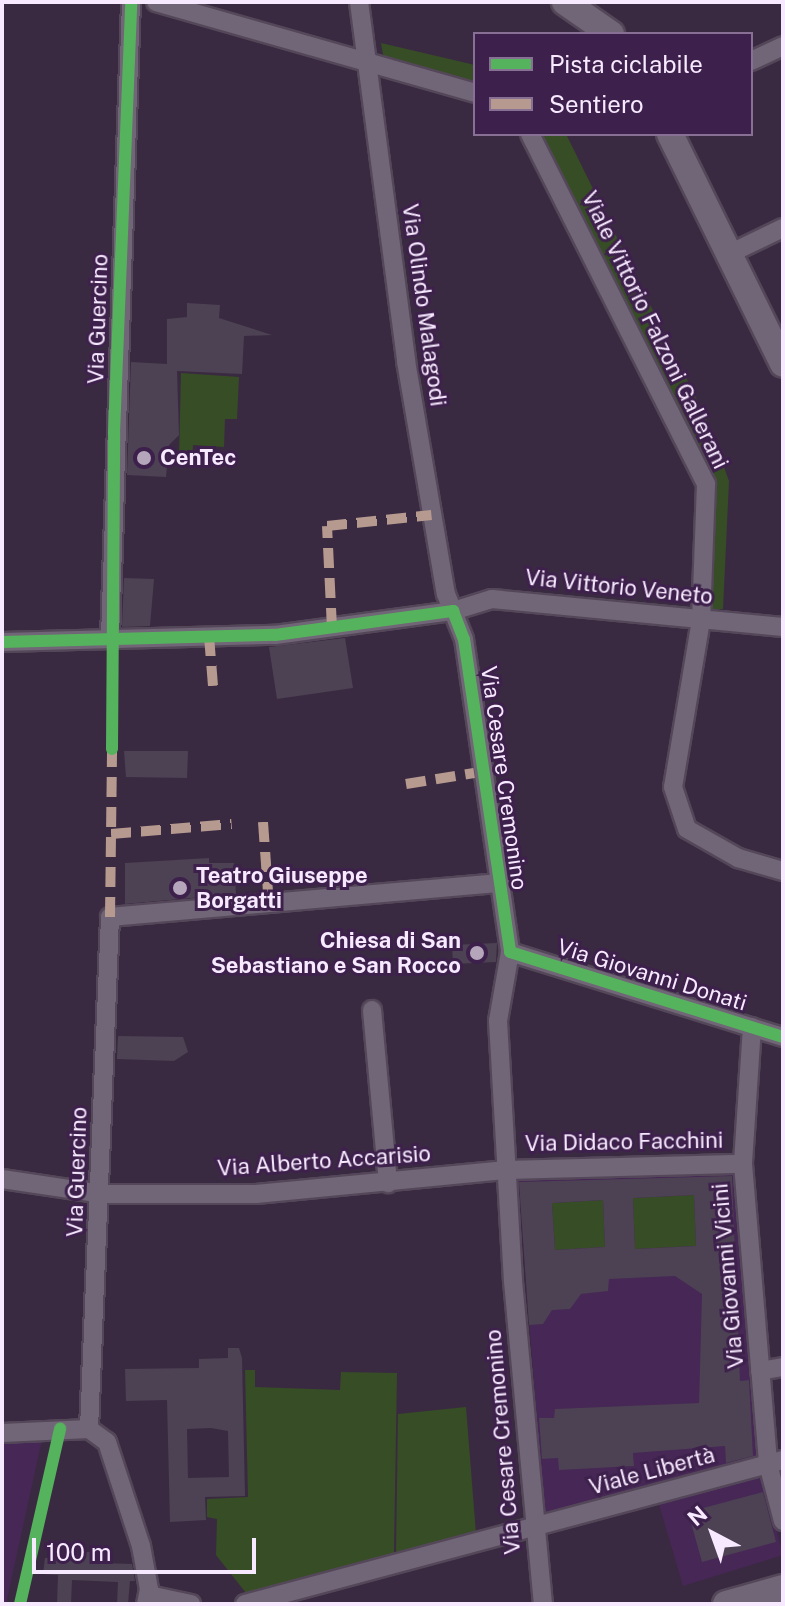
<!DOCTYPE html>
<html>
<head>
<meta charset="utf-8">
<style>
	body { margin:0 }
	#map { position:relative; width:785px; height:1606px; overflow:hidden; background:#3a2a41; font-family:"Public Sans",sans-serif }
	div>[style] { position:absolute }
	.built>* { inset:0; background:#462755 }
	.green>* { inset:0; background:#374d25 }
	.building>* { inset:0; background:#4d4154 }
	.roads { filter:drop-shadow(2px 0 #544759) drop-shadow(-2px 0 #544759) drop-shadow(0 2px #544759) drop-shadow(0 -2px #544759) }
	.street>* { height:18px; margin:-9px; padding:0 9px; transform-origin:9px; border-radius:9px; background:#716677 }
	.secondary>* { height:26px; margin:-13px; padding:0 13px; transform-origin:13px; border-radius:13px; background:#716677 }
	.quiet>* { height:10px; margin-top:-5px; transform-origin:0; background:repeating-linear-gradient(90deg,#b69a8f 0 20px,transparent 0 30px) }
	.cycleway>* { height:12px; margin:-6px; padding:0 6px; transform-origin:6px; border-radius:6px; background:#56b35d }
	.dots>* { width:22px; height:22px; translate:-50% -50%; box-sizing:border-box; border:4px solid #3d204b; border-radius:50% }
	span { translate:-50% -50%; white-space:nowrap; text-align:center; line-height:1.15; -webkit-text-stroke:6px #3d204b; paint-order:stroke }
	.street-label { font-size:22px; color:#f7e9ff }
	.poi-label { font-size:22px; color:#f7e9ff; font-weight:700 }
	.left { translate:0 -50%; text-align:left }
	.right { translate:-100% -50%; text-align:right }
	.frame { position:absolute; inset:0; border:4px solid #f7e9ff; pointer-events:none }
	.legend { position:absolute; left:473px; top:32px; width:280px; height:104px; box-sizing:border-box; background:#3d204b; border:2px solid #877093; margin:0; padding:10px 14px; list-style:none; font-size:24px; color:#f7e9ff }
	.legend li { display:flex; align-items:center; gap:16px; height:40px }
	.legend b { width:40px; border:2px solid #877093 }
	.north { position:absolute; left:673px; top:1494px; width:80px; height:80px; -webkit-text-stroke:6px #3d204b; paint-order:stroke; rotate:319deg; font-size:22px; font-weight:700; line-height:32px; text-align:center; color:#f7e9ff }
	.north::after { content:''; display:block; margin:auto; width:28px; height:36px; background:#f7e9ff; clip-path:polygon(50% 0,100% 100%,50% 72%,0 100%) }
	.scale { position:absolute; left:32px; top:1538px; width:224px; height:36px; box-sizing:border-box; border:4px solid #f7e9ff; border-top:0; padding-left:10px; font-size:24px; line-height:28px; white-space:nowrap; color:#f7e9ff; -webkit-text-stroke:6px #3d204b; paint-order:stroke }
</style>
</head>
<body>
<div id="map">
	<div class="built">
		<div style="clip-path:polygon(738px 1166px,758px 1458px,783px 1555px,683px 1586px,653px 1484px,544px 1513px,518px 1176px)"></div>
		<div style="clip-path:polygon(43px 1435px,6px 1604px,2px 1604px,2px 1441px)"></div>
	</div>
	<div class="green">
		<div style="clip-path:polygon(381px 43px,475px 65px,475px 83px,384px 60px)"></div>
		<div style="clip-path:polygon(542px 134px,566px 134px,706px 418px,729px 481px,723px 609px,706px 609px,710px 488px)"></div>
		<div style="clip-path:polygon(181px 373px,239px 377px,237px 419px,225px 419px,224px 447px,193px 445px,192px 459px,179px 459px)"></div>
		<div style="clip-path:polygon(694px 1195px,696px 1246px,635px 1249px,633px 1198px)"></div>
		<div style="clip-path:polygon(603px 1200px,605px 1247px,555px 1250px,552px 1203px)"></div>
		<div style="clip-path:polygon(245px 1370px,255px 1370px,255px 1387px,340px 1390px,341px 1372px,397px 1373px,394px 1553px,246px 1593px,216px 1555px,217px 1519px,207px 1517px,207px 1499px,248px 1497px)"></div>
		<div style="clip-path:polygon(466px 1407px,476px 1534px,396px 1552px,398px 1414px)"></div>
	</div>
	<div class="building">
		<div style="clip-path:polygon(187px 303px,220px 305px,219px 318px,272px 335px,244px 336px,242px 374px,177px 371px,179px 435px,169px 445px,166px 477px,127px 475px,131px 362px,167px 364px,167px 319px,187px 317px)"></div>
		<div style="clip-path:polygon(124px 578px,154px 579px,150px 626px,122px 627px)"></div>
		<div style="clip-path:polygon(345px 638px,353px 688px,277px 699px,269px 647px)"></div>
		<div style="clip-path:polygon(124px 751px,188px 751px,187px 778px,126px 777px)"></div>
		<div style="clip-path:polygon(209px 858px,209px 863px,234px 863px,236px 894px,125px 904px,125px 863px)"></div>
		<div style="clip-path:polygon(497px 943px,496px 962px,453px 964px,452px 945px)"></div>
		<div style="clip-path:polygon(118px 1036px,183px 1037px,188px 1052px,174px 1061px,117px 1059px)"></div>
		<div style="clip-path:polygon(evenodd,732px 1176px,740px 1381px,749px 1380px,753px 1456px,726px 1463px,725px 1446px,633px 1453px,634px 1466px,559px 1470px,558px 1458px,542px 1459px,539px 1418px,554px 1418px,555px 1409px,699px 1403px,702px 1294px,675px 1276px,609px 1279px,608px 1291px,581px 1294px,570px 1309px,552px 1310px,543px 1324px,529px 1325px,519px 1182px,732px 1176px,694px 1195px,696px 1246px,635px 1249px,633px 1198px,694px 1195px,732px 1176px,603px 1200px,605px 1247px,555px 1250px,552px 1203px,603px 1200px)"></div>
		<div style="clip-path:polygon(evenodd,228px 1348px,239px 1348px,242px 1358px,245px 1496px,205px 1497px,206px 1520px,170px 1522px,167px 1400px,126px 1401px,125px 1369px,199px 1368px,199px 1359px,228px 1358px,228px 1348px,211px 1428px,228px 1431px,229px 1477px,188px 1478px,187px 1429px,211px 1428px)"></div>
		<div style="clip-path:polygon(763px 1492px,776px 1542px,702px 1562px,688px 1512px)"></div>
		<div style="clip-path:polygon(82px 1552px,103px 1552px,102px 1563px,132px 1564px,135px 1581px,130px 1581px,128px 1604px,117px 1604px,118px 1582px,72px 1580px,71px 1604px,57px 1604px,58px 1575px,43px 1574px,45px 1558px,82px 1558px)"></div>
	</div>
	<div class="roads">
		<div class="street">
			<div style="left:156px;top:2px;width:332px;rotate:15.9deg"></div>
			<div style="left:359px;top:2px;width:362px;rotate:82.5deg"></div>
			<div style="left:406px;top:361px;width:236px;rotate:80.3deg"></div>
			<div style="left:446px;top:594px;width:48px;rotate:68.2deg"></div>
			<div style="left:464px;top:639px;width:316px;rotate:81.6deg"></div>
			<div style="left:510px;top:952px;width:70px;rotate:99.9deg"></div>
			<div style="left:498px;top:1021px;width:260px;rotate:86.7deg"></div>
			<div style="left:513px;top:1281px;width:324px;rotate:84.7deg"></div>
			<div style="left:751px;top:61px;width:35px;rotate:-25deg"></div>
			<div style="left:530px;top:134px;width:392px;rotate:63.3deg"></div>
			<div style="left:706px;top:484px;width:136px;rotate:92.1deg"></div>
			<div style="left:701px;top:620px;width:169px;rotate:99.5deg"></div>
			<div style="left:673px;top:787px;width:44px;rotate:71.6deg"></div>
			<div style="left:687px;top:829px;width:59px;rotate:29.6deg"></div>
			<div style="left:738px;top:858px;width:47px;rotate:16.1deg"></div>
			<div style="left:729px;top:254px;width:60px;rotate:-25.7deg"></div>
			<div style="left:110px;top:638px;width:636px;rotate:-88.11deg"></div>
			<div style="left:2px;top:642px;width:273px;rotate:-1.5deg"></div>
			<div style="left:275px;top:635px;width:180px;rotate:-7.7deg"></div>
			<div style="left:453px;top:611px;width:41px;rotate:-17.1deg"></div>
			<div style="left:492px;top:599px;width:292px;rotate:5.5deg"></div>
			<div style="left:510px;top:952px;width:286px;rotate:17.3deg"></div>
			<div style="left:372px;top:1010px;width:174px;rotate:84.7deg"></div>
			<div style="left:752px;top:1027px;width:137px;rotate:93.8deg"></div>
			<div style="left:743px;top:1164px;width:301px;rotate:85.2deg"></div>
			<div style="left:768px;top:1464px;width:59px;rotate:75.3deg"></div>
			<div style="left:2px;top:1179px;width:101px;rotate:8.5deg"></div>
			<div style="left:102px;top:1194px;width:154px"></div>
			<div style="left:256px;top:1194px;width:251px;rotate:-5.5deg"></div>
			<div style="left:506px;top:1170px;width:237px;rotate:-1.5deg"></div>
			<div style="left:760px;top:1371px;width:23px;rotate:-10deg"></div>
			<div style="left:89px;top:1429px;width:512px;rotate:-87.65deg"></div>
			<div style="left:110px;top:917px;width:391px;rotate:-5deg"></div>
			<div style="left:2px;top:1433px;width:87px;rotate:-2.6deg"></div>
			<div style="left:89px;top:1429px;width:22px;rotate:36deg"></div>
			<div style="left:107px;top:1442px;width:109px;rotate:71.9deg"></div>
			<div style="left:141px;top:1546px;width:44px;rotate:79.5deg"></div>
			<div style="left:149px;top:1589px;width:15px;rotate:101deg"></div>
			<div style="left:149px;top:1595px;width:43px;rotate:12.1deg"></div>
			<div style="left:245px;top:1604px;width:557px;rotate:-14.98deg"></div>
		</div>
		<div class="secondary">
			<div style="left:565px;top:2px;width:56px;rotate:34.8deg"></div>
			<div style="left:670px;top:134px;width:256px;rotate:63.8deg"></div>
			<div style="left:726px;top:1604px;width:59px;rotate:-15.7deg"></div>
		</div>
	</div>
	<div class="quiet">
		<div style="left:332px;top:628px;width:102px;rotate:-92.8deg"></div>
		<div style="left:327px;top:526px;width:105px;rotate:-6deg"></div>
		<div style="left:209px;top:636px;width:50px;rotate:85.4deg"></div>
		<div style="left:406px;top:784px;width:69px;rotate:-9.2deg"></div>
		<div style="left:263px;top:822px;width:84px;rotate:85.9deg"></div>
		<div style="left:111px;top:834px;width:121px;rotate:-4.7deg"></div>
		<div style="left:110px;top:917px;width:172px;rotate:-89.3deg"></div>
	</div>
	<div class="cycleway">
		<div style="left:2px;top:642px;width:273px;rotate:-1.5deg"></div>
		<div style="left:275px;top:635px;width:180px;rotate:-7.7deg"></div>
		<div style="left:453px;top:611px;width:30px;rotate:69deg"></div>
		<div style="left:464px;top:639px;width:316px;rotate:81.6deg"></div>
		<div style="left:510px;top:952px;width:286px;rotate:17.3deg"></div>
		<div style="left:112px;top:749px;width:316px;rotate:-89.6deg"></div>
		<div style="left:114px;top:433px;width:431px;rotate:-87.7deg"></div>
		<div style="left:20px;top:1604px;width:180px;rotate:-77.1deg"></div>
	</div>
	<div class="dots">
		<div style="left:144px;top:458px;background:#b5a6bc"></div>
		<div style="left:180px;top:888px;background:#b5a6bc"></div>
		<div style="left:477px;top:953px;background:#b5a6bc"></div>
	</div>
	<div class="street-label">
		<span style="left:424px;top:305px;rotate:82deg">Via Olindo Malagodi</span>
		<span style="left:98px;top:319px;rotate:-88deg">Via Guercino</span>
		<span style="left:655px;top:330px;rotate:64deg">Viale Vittorio Falzoni Gallerani</span>
		<span style="left:619px;top:587px;rotate:6deg">Via Vittorio Veneto</span>
		<span style="left:504px;top:778px;rotate:82deg">Via Cesare Cremonino</span>
		<span style="left:652px;top:975px;rotate:17deg">Via Giovanni Donati</span>
		<span style="left:624px;top:1142px;rotate:-1deg">Via Didaco Facchini</span>
		<span style="left:324px;top:1161px;rotate:-4deg">Via Alberto Accarisio</span>
		<span style="left:77px;top:1172px;rotate:-88deg">Via Guercino</span>
		<span style="left:728px;top:1276px;rotate:-95deg">Via Giovanni Vicini</span>
		<span style="left:503px;top:1442px;rotate:-95deg">Via Cesare Cremonino</span>
		<span style="left:652px;top:1471px;rotate:-15deg">Viale Libertà</span>
	</div>
	<div class="poi-label">
		<span class="left" style="left:160px;top:458px">CenTec</span>
		<span class="left" style="left:196px;top:888px">Teatro Giuseppe<br>Borgatti</span>
		<span class="right" style="left:461px;top:953px">Chiesa di San<br>Sebastiano e San Rocco</span>
	</div>
	<div class="frame"></div>
	<ul class="legend">
	<li><b style="height:10px;background:#56b35d"></b>Pista ciclabile</li>
	<li><b style="height:10px;background:#b69a8f"></b>Sentiero</li>
	</ul>
	<div class="north">N</div>
	<div class="scale">100 m</div>
</div>
</body>
</html>
